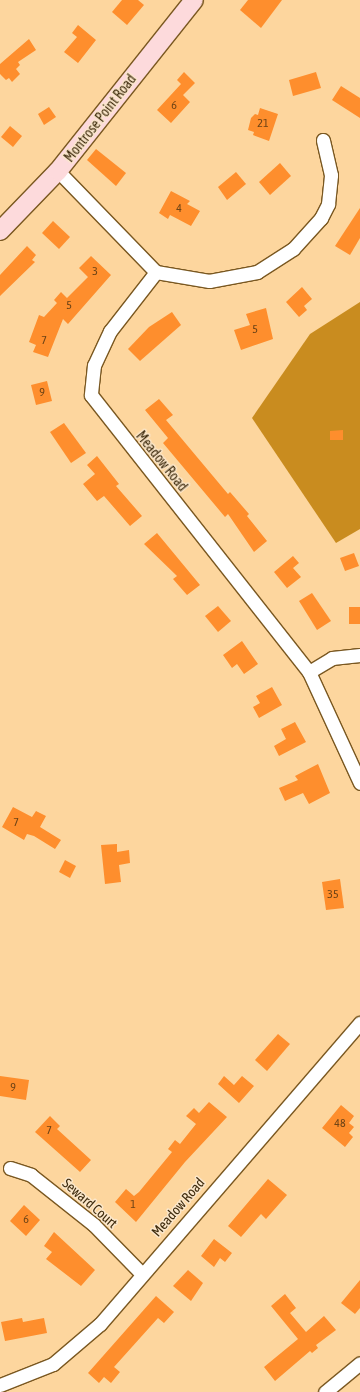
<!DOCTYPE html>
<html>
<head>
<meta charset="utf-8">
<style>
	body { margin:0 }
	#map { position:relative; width:360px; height:1392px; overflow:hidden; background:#fdd69e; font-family:"Asap Condensed",sans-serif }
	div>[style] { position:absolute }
	.forest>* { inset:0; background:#c98c1f }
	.building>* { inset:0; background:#fe8e2d }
	.roads { filter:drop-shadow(1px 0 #7a5821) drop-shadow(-1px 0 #7a5821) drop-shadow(0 1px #7a5821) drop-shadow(0 -1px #7a5821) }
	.street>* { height:13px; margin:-6.5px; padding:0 6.5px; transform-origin:6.5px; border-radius:6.5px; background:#fff }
	.secondary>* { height:18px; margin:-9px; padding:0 9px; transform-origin:9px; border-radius:9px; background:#fddadc }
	span { translate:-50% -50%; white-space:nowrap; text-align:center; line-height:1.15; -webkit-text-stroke:3px #fbe7cb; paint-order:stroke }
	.number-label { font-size:12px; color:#6f4416 }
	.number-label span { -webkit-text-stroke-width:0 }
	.street-label { font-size:14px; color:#3f2c0e }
</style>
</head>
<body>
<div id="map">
	<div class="forest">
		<div style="clip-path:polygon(360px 302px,360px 529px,336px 543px,252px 418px,310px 334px)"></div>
	</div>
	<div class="building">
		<div style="clip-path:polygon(122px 0,138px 0,144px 5px,127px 25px,112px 12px)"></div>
		<div style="clip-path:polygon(248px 0,282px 0,261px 28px,240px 10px)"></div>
		<div style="clip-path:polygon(78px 25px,96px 40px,78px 63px,64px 52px,77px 37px,72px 33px)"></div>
		<div style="clip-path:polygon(29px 39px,36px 50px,18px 62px,20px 65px,16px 69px,20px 74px,12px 82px,9px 78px,6px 80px,0 74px,0 64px)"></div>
		<div style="clip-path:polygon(184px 72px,195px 83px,183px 95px,190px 102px,171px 123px,157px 110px,181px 84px,177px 80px)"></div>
		<div style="clip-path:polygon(316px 72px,321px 88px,293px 96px,289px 80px)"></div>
		<div style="clip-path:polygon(341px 86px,360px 98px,360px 118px,332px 100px)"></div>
		<div style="clip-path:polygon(49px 107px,56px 117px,44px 125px,38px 114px)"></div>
		<div style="clip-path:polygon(260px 108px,278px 114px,269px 141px,253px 135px,254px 132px,248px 130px,251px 118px,255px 114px,258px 115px)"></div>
		<div style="clip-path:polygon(10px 126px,22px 136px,13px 147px,1px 137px)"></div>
		<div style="clip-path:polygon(96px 149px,126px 173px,116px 186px,87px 160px)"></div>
		<div style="clip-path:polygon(280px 163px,291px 176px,270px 195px,259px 182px)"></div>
		<div style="clip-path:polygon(236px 172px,246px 184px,227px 200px,218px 187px)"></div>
		<div style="clip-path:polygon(171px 191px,190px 201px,187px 204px,200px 211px,191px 226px,170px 215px,168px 219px,159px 213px)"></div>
		<div style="clip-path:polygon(360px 208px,360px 238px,350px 255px,335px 246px)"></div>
		<div style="clip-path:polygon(53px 221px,70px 237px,59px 249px,42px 233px)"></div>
		<div style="clip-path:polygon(27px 246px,36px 255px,32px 260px,35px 262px,0 296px,0 275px)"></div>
		<div style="clip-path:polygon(91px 256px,111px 275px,68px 324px,63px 319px,48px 357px,33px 352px,36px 345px,29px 342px,39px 315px,44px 317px,57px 303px,54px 300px,61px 292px,67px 298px,88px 277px,79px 268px)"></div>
		<div style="clip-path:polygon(302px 287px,312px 299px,304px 306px,307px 310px,299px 317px,286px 302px)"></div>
		<div style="clip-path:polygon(266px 308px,273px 339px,241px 350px,234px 330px,250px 325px,246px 314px)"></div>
		<div style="clip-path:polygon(172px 312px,181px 325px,140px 361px,128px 349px,149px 327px)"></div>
		<div style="clip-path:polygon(47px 381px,52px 401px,36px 405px,31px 385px)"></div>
		<div style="clip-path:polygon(159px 399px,173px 415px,166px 420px,228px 494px,230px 492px,249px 514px,247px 516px,267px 541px,254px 552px,228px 514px,225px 517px,163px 443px,168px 438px,145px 410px)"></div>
		<div style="clip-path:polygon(64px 423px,86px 453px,71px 463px,50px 432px)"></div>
		<div style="clip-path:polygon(343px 430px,343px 440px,330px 440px,330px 431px)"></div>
		<div style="clip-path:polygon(97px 456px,119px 484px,116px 486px,142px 516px,130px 526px,104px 496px,97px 501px,83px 484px,95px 474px,87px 465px)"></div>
		<div style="clip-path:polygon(157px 533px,200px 585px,187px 595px,173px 579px,177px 576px,144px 544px)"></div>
		<div style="clip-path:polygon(354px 553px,359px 566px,345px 571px,340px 558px)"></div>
		<div style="clip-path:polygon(293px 556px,299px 563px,293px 568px,301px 577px,287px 588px,274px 572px)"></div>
		<div style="clip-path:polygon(312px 593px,331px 621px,317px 630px,299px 601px)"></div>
		<div style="clip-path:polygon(218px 606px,231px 621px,218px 632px,205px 616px)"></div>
		<div style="clip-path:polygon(349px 607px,360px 607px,360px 624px,349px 624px)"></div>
		<div style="clip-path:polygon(242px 641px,258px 664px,244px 674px,237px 664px,232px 668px,223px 655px)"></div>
		<div style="clip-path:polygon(272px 687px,282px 705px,259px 718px,253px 707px,260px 703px,256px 696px)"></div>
		<div style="clip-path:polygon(295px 722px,306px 742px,279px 756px,274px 746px,286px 739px,281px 729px)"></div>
		<div style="clip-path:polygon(318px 764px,330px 793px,309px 804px,303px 793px,285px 801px,279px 788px,298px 780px,295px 776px)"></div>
		<div style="clip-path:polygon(13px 807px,32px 817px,36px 811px,46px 816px,40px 827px,61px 840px,55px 849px,34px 836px,27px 834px,24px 840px,2px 827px)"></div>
		<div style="clip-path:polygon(117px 844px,117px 852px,129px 850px,130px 863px,119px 865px,121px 882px,105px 884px,101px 845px)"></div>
		<div style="clip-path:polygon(65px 860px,76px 866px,70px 878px,59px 872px)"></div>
		<div style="clip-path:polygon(340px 879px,344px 908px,326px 910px,322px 882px)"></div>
		<div style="clip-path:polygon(278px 1034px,290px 1044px,267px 1071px,255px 1060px)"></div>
		<div style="clip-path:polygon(0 1076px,29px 1080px,26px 1100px,0 1096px)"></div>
		<div style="clip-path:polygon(224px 1076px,234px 1085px,242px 1076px,254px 1086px,239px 1103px,218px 1084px)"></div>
		<div style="clip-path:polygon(209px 1102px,227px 1117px,185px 1162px,136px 1222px,115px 1202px,126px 1189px,134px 1196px,139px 1192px,172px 1152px,168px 1149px,175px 1140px,180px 1144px,196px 1124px,186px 1116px,194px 1108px,199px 1113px)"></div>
		<div style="clip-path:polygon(341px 1105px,354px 1116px,349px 1123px,354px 1127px,349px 1133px,353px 1137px,345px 1147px,322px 1128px)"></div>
		<div style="clip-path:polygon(50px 1116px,60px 1126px,57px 1129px,91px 1160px,80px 1172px,35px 1132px)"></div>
		<div style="clip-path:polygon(268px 1179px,287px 1195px,266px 1219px,261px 1214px,241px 1237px,228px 1226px)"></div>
		<div style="clip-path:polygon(24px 1205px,40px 1220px,26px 1236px,10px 1221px)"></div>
		<div style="clip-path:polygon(54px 1232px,95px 1270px,81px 1286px,46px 1259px,52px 1252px,44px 1246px)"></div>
		<div style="clip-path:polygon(214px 1239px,232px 1253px,225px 1262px,220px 1258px,214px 1267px,201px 1256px)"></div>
		<div style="clip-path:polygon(188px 1270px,203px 1283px,191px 1301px,173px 1286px)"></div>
		<div style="clip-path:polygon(360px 1280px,360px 1308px,355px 1314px,341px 1303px)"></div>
		<div style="clip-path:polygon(285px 1294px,296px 1308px,290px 1313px,306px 1332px,324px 1316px,336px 1330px,316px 1345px,318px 1348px,312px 1353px,310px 1351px,275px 1381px,264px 1367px,298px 1339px,271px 1306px)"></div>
		<div style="clip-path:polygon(156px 1296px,174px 1312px,164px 1323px,158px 1318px,114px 1367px,120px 1372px,111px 1383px,104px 1377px,99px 1383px,88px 1373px)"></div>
		<div style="clip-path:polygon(22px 1318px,23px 1322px,44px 1318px,47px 1333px,5px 1341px,1px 1322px)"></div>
	</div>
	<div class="roads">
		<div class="street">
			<div style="left:58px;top:171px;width:141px;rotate:45.9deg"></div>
			<div style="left:156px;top:272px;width:75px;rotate:127.9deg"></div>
			<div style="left:110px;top:331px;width:38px;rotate:115deg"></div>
			<div style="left:94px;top:365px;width:30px;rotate:96deg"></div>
			<div style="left:91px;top:395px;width:352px;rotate:51.8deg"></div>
			<div style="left:309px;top:672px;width:122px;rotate:65.3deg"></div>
			<div style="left:156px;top:272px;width:54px;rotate:9.6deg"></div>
			<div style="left:209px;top:281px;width:49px;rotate:-10.6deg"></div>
			<div style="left:257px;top:272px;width:43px;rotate:-32.6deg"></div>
			<div style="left:293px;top:249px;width:42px;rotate:-47.9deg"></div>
			<div style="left:321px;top:218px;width:16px;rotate:-63deg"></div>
			<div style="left:328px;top:204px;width:29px;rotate:-84deg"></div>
			<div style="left:331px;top:175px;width:36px;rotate:-103deg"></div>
			<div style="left:309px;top:672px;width:27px;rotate:-31deg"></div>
			<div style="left:332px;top:658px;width:28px;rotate:-6deg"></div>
			<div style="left:10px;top:1168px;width:22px;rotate:18deg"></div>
			<div style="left:31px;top:1175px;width:80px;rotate:38.4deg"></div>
			<div style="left:94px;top:1225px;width:67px;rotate:45.6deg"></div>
			<div style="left:0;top:1385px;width:57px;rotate:-21.6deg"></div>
			<div style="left:53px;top:1364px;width:62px;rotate:-40.4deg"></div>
			<div style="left:100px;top:1324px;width:398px;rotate:-49.2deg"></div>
			<div style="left:325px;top:1392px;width:45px;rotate:-39.6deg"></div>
		</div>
		<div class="secondary">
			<div style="left:0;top:231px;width:83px;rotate:-46deg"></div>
			<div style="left:58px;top:171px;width:218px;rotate:-51.5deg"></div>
		</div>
	</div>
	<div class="number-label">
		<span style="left:174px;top:106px">6</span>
		<span style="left:263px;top:124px">21</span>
		<span style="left:179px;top:209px">4</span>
		<span style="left:95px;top:272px">3</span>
		<span style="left:69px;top:306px">5</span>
		<span style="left:255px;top:330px">5</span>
		<span style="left:44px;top:341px">7</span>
		<span style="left:42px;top:393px">9</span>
		<span style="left:16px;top:823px">7</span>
		<span style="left:333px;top:895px">35</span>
		<span style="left:13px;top:1088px">9</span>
		<span style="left:340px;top:1124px">48</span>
		<span style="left:49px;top:1131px">7</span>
		<span style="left:133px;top:1205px">1</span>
		<span style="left:26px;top:1220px">6</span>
	</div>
	<div class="street-label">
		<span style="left:100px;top:118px;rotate:-52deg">Montrose Point Road</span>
		<span style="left:162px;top:461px;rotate:51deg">Meadow Road</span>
		<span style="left:90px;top:1203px;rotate:41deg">Seward Court</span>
		<span style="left:178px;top:1207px;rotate:-49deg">Meadow Road</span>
	</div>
</div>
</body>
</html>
